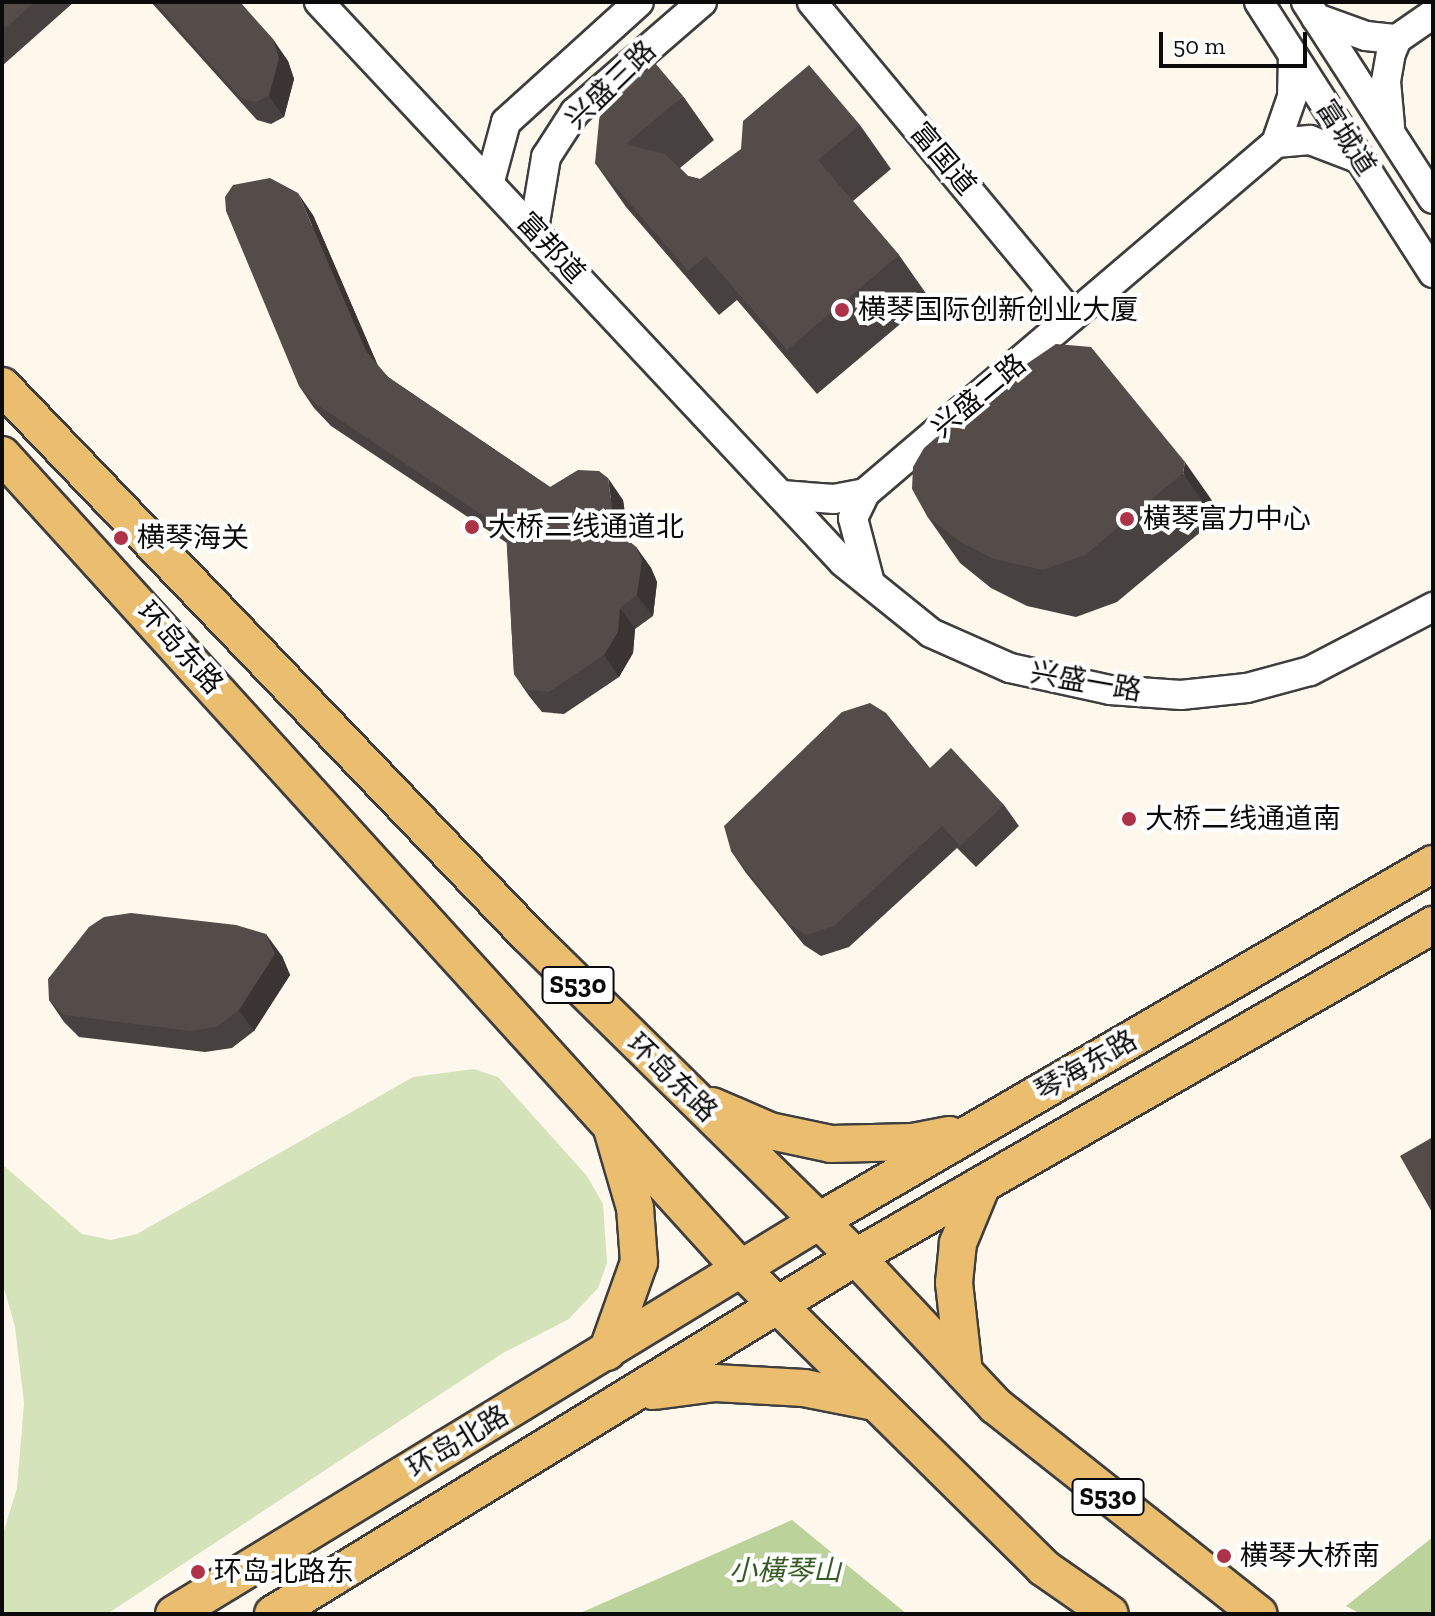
<!DOCTYPE html>
<html>
<head>
<meta charset="utf-8">
<style>
	body { margin:0 }
	#map { position:relative; width:1435px; height:1616px; overflow:hidden; background:#fdf7ec; font-family:"Zilla Slab","Noto Sans SC",serif }
	div>[style] { position:absolute }
	.green>* { inset:0; background:#d4e3ba }
	.forest>* { inset:0; background:#bbd29b }
	.roads { filter:drop-shadow(2px 0 #3e3e3e) drop-shadow(-2px 0 #3e3e3e) drop-shadow(0 2px #3e3e3e) drop-shadow(0 -2px #3e3e3e) }
	.minor>* { height:28px; margin:-14px; padding:0 14px; transform-origin:14px; border-radius:14px; background:#fff }
	.major>* { height:36px; margin:-18px; padding:0 18px; transform-origin:18px; border-radius:18px; background:#eabd6f }
	.wall>* { inset:0; background:#47413f }
	.shaded-wall>* { inset:0; background:#3a3533 }
	.building>* { inset:0; background:#534c49 }
	.dots>* { width:22px; height:22px; translate:-50% -50%; box-sizing:border-box; border:4px solid #fff; border-radius:50% }
	span { translate:-50% -50%; white-space:nowrap; text-align:center; line-height:1.15; -webkit-text-stroke:8px #fff; paint-order:stroke }
	.shield-label span { padding:2px 6px; background:#fff; border:2px solid; border-radius:6px; -webkit-text-stroke-width:0 }
	.shield-label { font-size:26px; color:#0b0b0b; font-weight:700 }
	.street-label { font-size:28px; color:#0b0b0b }
	.poi-label { font-size:28px; color:#0b0b0b }
	.left { translate:0 -50%; text-align:left }
	.park-label { font-size:28px; color:#365c23; font-style:italic }
	.frame { position:absolute; inset:0; border:4px solid #0b0b0b; pointer-events:none }
	.scale { position:absolute; left:1159px; top:32px; width:148px; height:36px; box-sizing:border-box; border:4px solid #0b0b0b; border-top:0; padding-left:10px; font-size:24px; line-height:28px; white-space:nowrap; color:#0b0b0b; -webkit-text-stroke:6px #fff; paint-order:stroke }
</style>
</head>
<body>
<div id="map">
	<div class="green">
		<div style="clip-path:polygon(474px 1069px,498px 1077px,587px 1176px,603px 1204px,607px 1263px,598px 1288px,569px 1319px,503px 1353px,107px 1614px,2px 1614px,2px 1537px,17px 1488px,24px 1403px,15px 1327px,2px 1281px,2px 1164px,82px 1234px,111px 1240px,137px 1234px,413px 1077px)"></div>
	</div>
	<div class="forest">
		<div style="clip-path:polygon(792px 1520px,907px 1614px,578px 1614px)"></div>
		<div style="clip-path:polygon(1433px 1537px,1433px 1614px,1361px 1614px,1346px 1606px)"></div>
	</div>
	<div class="roads">
		<div class="minor">
			<div style="left:319px;top:2px;width:767px;rotate:46.9deg"></div>
			<div style="left:843px;top:562px;width:113px;rotate:38.9deg"></div>
			<div style="left:931px;top:633px;width:86px;rotate:23.9deg"></div>
			<div style="left:1010px;top:668px;width:102px;rotate:12.4deg"></div>
			<div style="left:1110px;top:690px;width:71px;rotate:4deg"></div>
			<div style="left:1181px;top:695px;width:66px;rotate:-6.1deg"></div>
			<div style="left:1247px;top:688px;width:65px;rotate:-15.1deg"></div>
			<div style="left:1310px;top:671px;width:139px;rotate:-27.5deg"></div>
			<div style="left:812px;top:2px;width:408px;rotate:50.3deg"></div>
			<div style="left:1259px;top:2px;width:322px;rotate:57.3deg"></div>
			<div style="left:1306px;top:2px;width:234px;rotate:57.2deg"></div>
			<div style="left:1316px;top:18px;width:53px;rotate:19.8deg"></div>
			<div style="left:1366px;top:36px;width:31px;rotate:6deg"></div>
			<div style="left:1390px;top:126px;width:45px;rotate:-95.1deg"></div>
			<div style="left:1386px;top:81px;width:28px;rotate:-80deg"></div>
			<div style="left:1391px;top:53px;width:15px;rotate:-67deg"></div>
			<div style="left:1397px;top:39px;width:44px;rotate:-34.8deg"></div>
			<div style="left:1276px;top:143px;width:49px;rotate:-70.8deg"></div>
			<div style="left:1292px;top:97px;width:41px;rotate:-88.6deg"></div>
			<div style="left:490px;top:181px;width:61px;rotate:-74.8deg"></div>
			<div style="left:506px;top:122px;width:179px;rotate:-42.1deg"></div>
			<div style="left:534px;top:229px;width:73px;rotate:-80.5deg"></div>
			<div style="left:546px;top:157px;width:54px;rotate:-57.2deg"></div>
			<div style="left:575px;top:112px;width:168px;rotate:-40.9deg"></div>
			<div style="left:781px;top:495px;width:53px;rotate:4.3deg"></div>
			<div style="left:834px;top:499px;width:32px;rotate:-11deg"></div>
			<div style="left:870px;top:583px;width:67px;rotate:-104.7deg"></div>
			<div style="left:853px;top:518px;width:28px;rotate:-64deg"></div>
			<div style="left:865px;top:493px;width:540px;rotate:-40.42deg"></div>
			<div style="left:1276px;top:143px;width:34px;rotate:-5deg"></div>
			<div style="left:1310px;top:140px;width:53px;rotate:20.8deg"></div>
		</div>
		<div class="major">
			<div style="left:2px;top:386px;width:760px;rotate:46.23deg"></div>
			<div style="left:528px;top:935px;width:460px;rotate:44.5deg"></div>
			<div style="left:856px;top:1257px;width:204px;rotate:46.8deg"></div>
			<div style="left:996px;top:1406px;width:335px;rotate:38.4deg"></div>
			<div style="left:2px;top:455px;width:1099px;rotate:47.76deg"></div>
			<div style="left:741px;top:1269px;width:426px;rotate:44.6deg"></div>
			<div style="left:1044px;top:1568px;width:80px;rotate:34.9deg"></div>
			<div style="left:712px;top:1106px;width:63px;rotate:23.3deg"></div>
			<div style="left:770px;top:1131px;width:62px;rotate:12deg"></div>
			<div style="left:831px;top:1144px;width:82px;rotate:-1.4deg"></div>
			<div style="left:913px;top:1142px;width:37px;rotate:-11deg"></div>
			<div style="left:607px;top:1352px;width:96px;rotate:-70.4deg"></div>
			<div style="left:639px;top:1262px;width:54px;rotate:-94.2deg"></div>
			<div style="left:635px;top:1208px;width:82px;rotate:-106.2deg"></div>
			<div style="left:964px;top:1372px;width:90px;rotate:-96.4deg"></div>
			<div style="left:954px;top:1283px;width:40px;rotate:-84.3deg"></div>
			<div style="left:958px;top:1243px;width:63px;rotate:-67.5deg"></div>
			<div style="left:653px;top:1391px;width:63px;rotate:-7.4deg"></div>
			<div style="left:715px;top:1383px;width:89px;rotate:3.2deg"></div>
			<div style="left:804px;top:1388px;width:71px;rotate:11.3deg"></div>
			<div style="left:174px;top:1614px;width:755px;rotate:-31.35deg"></div>
			<div style="left:819px;top:1221px;width:710px;rotate:-30.18deg"></div>
			<div style="left:273px;top:1614px;width:684px;rotate:-31.48deg"></div>
			<div style="left:856px;top:1257px;width:666px;rotate:-29.92deg"></div>
		</div>
	</div>
	<div class="wall">
		<div style="clip-path:polygon(2px 2px,74px 2px,2px 66px)"></div>
		<div style="clip-path:polygon(151px 2px,240px 2px,288px 61px,294px 79px,284px 117px,271px 124px,257px 120px)"></div>
		<div style="clip-path:polygon(683px 96px,714px 140px,680px 168px,688px 176px,700px 179px,860px 125px,891px 169px,853px 201px,899px 255px,930px 299px,817px 394px,737px 300px,719px 315px,626px 207px,595px 163px)"></div>
		<div style="clip-path:polygon(313px 215px,378px 366px,388px 377px,550px 487px,623px 500px,629px 541px,636px 547px,651px 568px,657px 582px,653px 616px,635px 629px,633px 653px,619px 677px,564px 714px,542px 712px,529px 696px,514px 674px,507px 543px,331px 426px,314px 408px,299px 386px)"></div>
		<div style="clip-path:polygon(1056px 344px,1218px 509px,1215px 520px,1117px 602px,1076px 617px,1027px 606px,991px 588px,960px 563px,927px 516px)"></div>
		<div style="clip-path:polygon(930px 768px,1004px 805px,1019px 826px,976px 867px,957px 848px,849px 947px,821px 956px,804px 945px,746px 873px,731px 851px)"></div>
		<div style="clip-path:polygon(282px 956px,290px 975px,254px 1031px,232px 1048px,205px 1052px,79px 1037px,64px 1022px,49px 1000px)"></div>
	</div>
	<div class="shaded-wall">
		<div style="clip-path:polygon(273px 39px,288px 61px,294px 79px,284px 117px,269px 96px)"></div>
		<div style="clip-path:polygon(298px 193px,313px 215px,381px 373px,366px 351px)"></div>
		<div style="clip-path:polygon(1185px 462px,1218px 509px,1215px 520px,1183px 473px)"></div>
		<div style="clip-path:polygon(608px 478px,623px 500px,631px 553px,615px 531px)"></div>
		<div style="clip-path:polygon(636px 547px,651px 568px,657px 582px,653px 616px,637px 595px)"></div>
		<div style="clip-path:polygon(620px 608px,635px 629px,633px 653px,619px 677px,604px 655px)"></div>
		<div style="clip-path:polygon(266px 934px,282px 956px,290px 975px,254px 1031px,239px 1010px)"></div>
	</div>
	<div class="building">
		<div style="clip-path:polygon(2px 2px,35px 2px,2px 31px)"></div>
		<div style="clip-path:polygon(155px 2px,240px 2px,273px 39px,279px 58px,269px 96px,256px 102px,242px 99px)"></div>
		<div style="clip-path:polygon(655px 63px,683px 96px,626px 144px,665px 154px,688px 176px,700px 179px,741px 149px,743px 121px,809px 65px,860px 125px,818px 160px,899px 255px,787px 350px,706px 256px,688px 271px,595px 163px,600px 111px)"></div>
		<div style="clip-path:polygon(270px 178px,298px 193px,366px 351px,388px 377px,550px 487px,578px 470px,599px 471px,608px 478px,615px 531px,636px 547px,642px 560px,637px 595px,620px 608px,618px 632px,604px 655px,549px 692px,527px 690px,514px 674px,506px 531px,316px 404px,299px 386px,226px 211px,225px 197px,233px 185px)"></div>
		<div style="clip-path:polygon(1056px 344px,1091px 347px,1185px 462px,1183px 473px,1085px 555px,1043px 570px,994px 559px,959px 541px,927px 516px,912px 489px,913px 467px,924px 448px,1000px 382px)"></div>
		<div style="clip-path:polygon(870px 703px,886px 713px,930px 768px,951px 748px,1004px 805px,960px 846px,942px 826px,834px 926px,806px 935px,789px 924px,731px 851px,724px 826px,842px 712px)"></div>
		<div style="clip-path:polygon(131px 913px,236px 925px,266px 934px,275px 954px,239px 1010px,217px 1027px,190px 1031px,64px 1015px,49px 1000px,48px 979px,89px 927px,104px 917px)"></div>
		<div style="clip-path:polygon(1433px 1137px,1433px 1214px,1400px 1156px)"></div>
	</div>
	<div class="dots">
		<div style="left:842px;top:310px;background:#ac3348"></div>
		<div style="left:1127px;top:519px;background:#ac3348"></div>
		<div style="left:472px;top:527px;background:#ac3348"></div>
		<div style="left:121px;top:538px;background:#ac3348"></div>
		<div style="left:1129px;top:819px;background:#ac3348"></div>
		<div style="left:1224px;top:1556px;background:#ac3348"></div>
		<div style="left:198px;top:1572px;background:#ac3348"></div>
	</div>
	<div class="shield-label">
		<span style="left:578px;top:985px">S530</span>
		<span style="left:1108px;top:1497px">S530</span>
	</div>
	<div class="street-label">
		<span style="left:611px;top:85px;rotate:-44deg">兴盛三路</span>
		<span style="left:1346px;top:138px;rotate:57deg">富城道</span>
		<span style="left:943px;top:159px;rotate:50deg">富国道</span>
		<span style="left:551px;top:248px;rotate:47deg">富邦道</span>
		<span style="left:979px;top:396px;rotate:-40deg">兴盛二路</span>
		<span style="left:180px;top:648px;rotate:48deg">环岛东路</span>
		<span style="left:1086px;top:682px;rotate:10deg">兴盛一路</span>
		<span style="left:1086px;top:1066px;rotate:-30deg">琴海东路</span>
		<span style="left:672px;top:1078px;rotate:44deg">环岛东路</span>
		<span style="left:458px;top:1442px;rotate:-31deg">环岛北路</span>
	</div>
	<div class="poi-label">
		<span class="left" style="left:858px;top:310px">横琴国际创新创业大厦</span>
		<span class="left" style="left:1143px;top:519px">橫琴富力中心</span>
		<span class="left" style="left:488px;top:527px">大桥二线通道北</span>
		<span class="left" style="left:137px;top:538px">横琴海关</span>
		<span class="left" style="left:1145px;top:819px">大桥二线通道南</span>
		<span class="left" style="left:1240px;top:1556px">横琴大桥南</span>
		<span class="left" style="left:214px;top:1572px">环岛北路东</span>
	</div>
	<div class="park-label">
		<span style="left:785px;top:1571px">小橫琴山</span>
	</div>
	<div class="frame"></div>
	<div class="scale">50 m</div>
</div>
</body>
</html>
